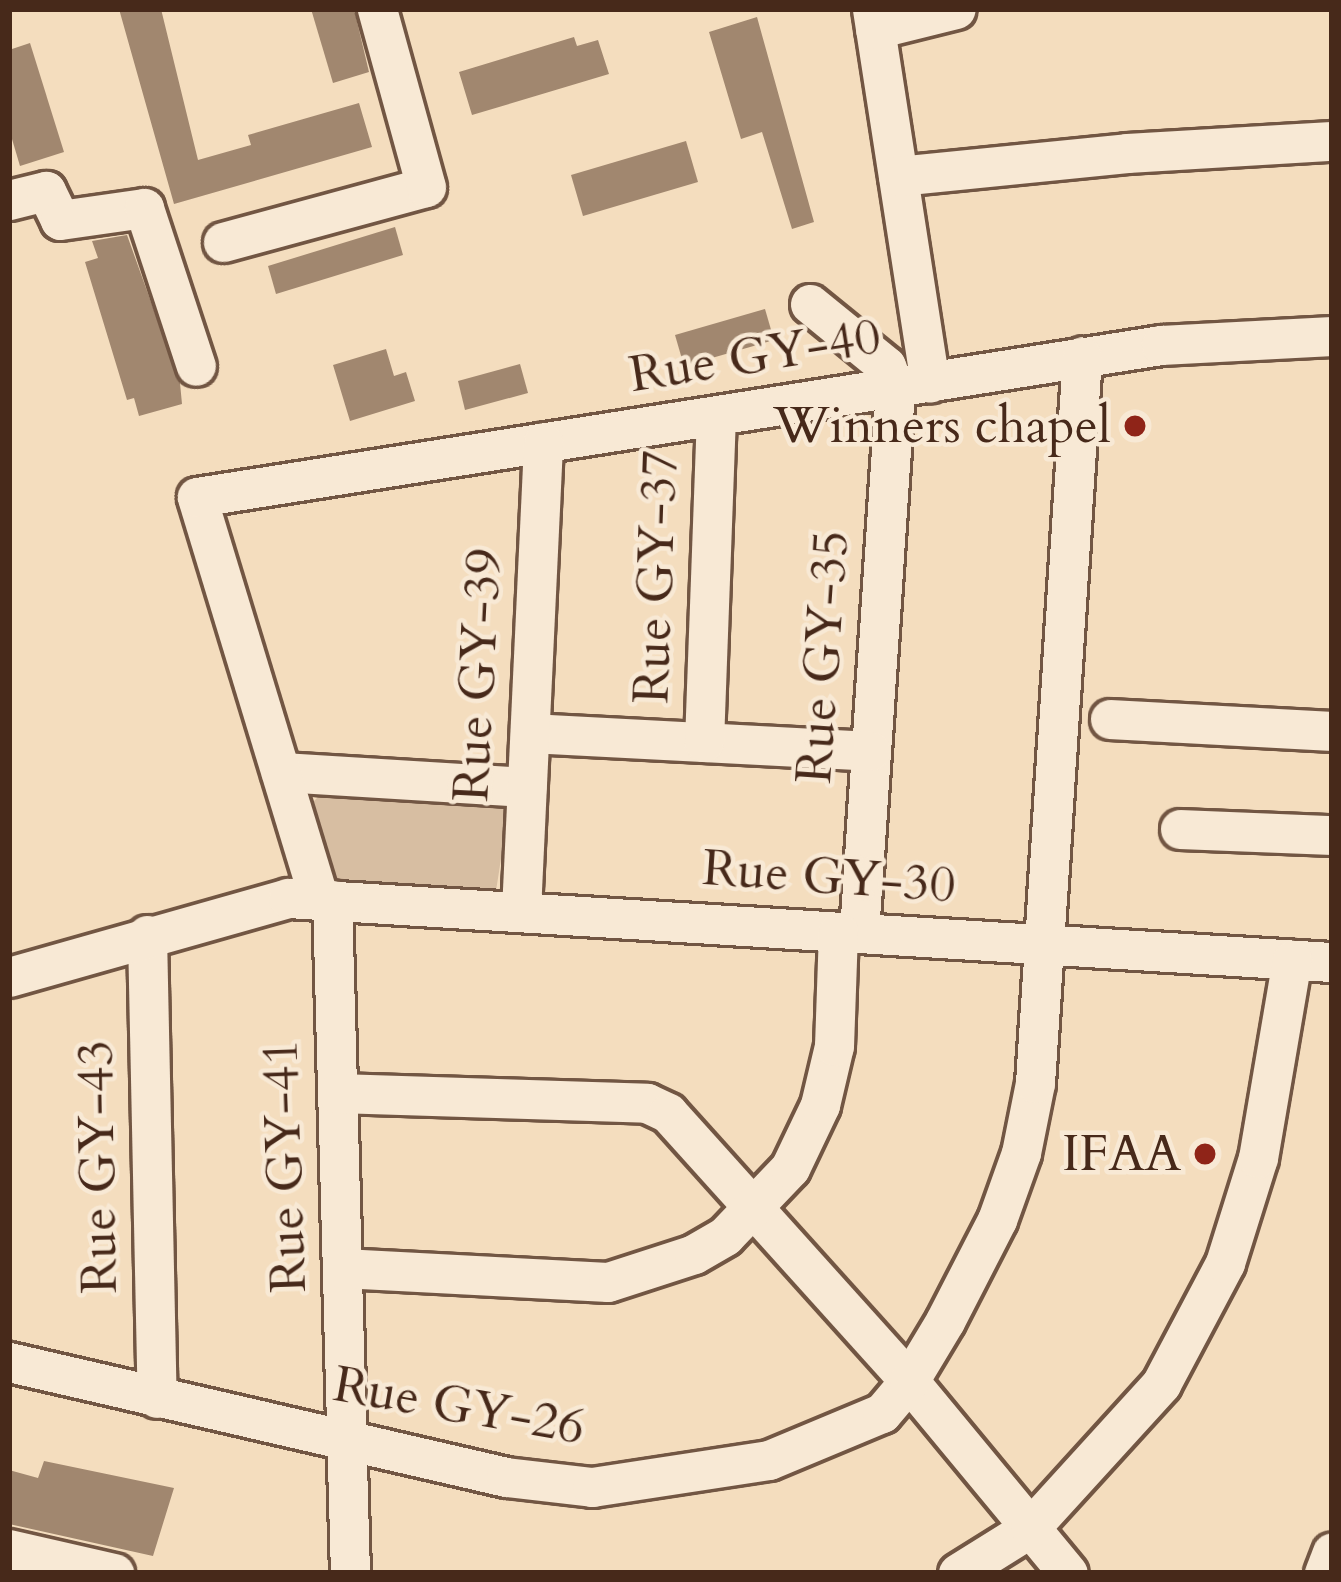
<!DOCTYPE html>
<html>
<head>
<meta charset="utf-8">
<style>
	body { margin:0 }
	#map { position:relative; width:1341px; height:1582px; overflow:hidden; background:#f4ddbe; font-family:Cardo,serif }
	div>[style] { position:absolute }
	.green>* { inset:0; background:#d7bea2 }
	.building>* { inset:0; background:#a1876f }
	.roads { filter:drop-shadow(3px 0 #725643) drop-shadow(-3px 0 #725643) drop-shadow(0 3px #725643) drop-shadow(0 -3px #725643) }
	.minor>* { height:39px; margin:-19.5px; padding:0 19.5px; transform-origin:19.5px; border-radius:19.5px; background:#f8e9d5 }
	.dots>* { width:33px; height:33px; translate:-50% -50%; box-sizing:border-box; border:6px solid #f8e9d5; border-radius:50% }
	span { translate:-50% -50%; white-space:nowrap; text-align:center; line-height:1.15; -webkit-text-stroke:9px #f8e9d5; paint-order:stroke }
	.street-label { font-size:51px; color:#47291a }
	.poi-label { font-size:51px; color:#47291a }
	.right { translate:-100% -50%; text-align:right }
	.frame { position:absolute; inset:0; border:12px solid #47291a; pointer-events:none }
</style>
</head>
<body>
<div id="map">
	<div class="green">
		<div style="clip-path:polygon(322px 793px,497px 799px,508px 814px,496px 891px,342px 889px,329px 879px,313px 802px)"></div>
	</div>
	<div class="building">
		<div style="clip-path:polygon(119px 9px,161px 9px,198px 160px,251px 145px,248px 135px,359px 103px,372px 147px,174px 204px)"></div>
		<div style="clip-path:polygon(311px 9px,354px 9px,369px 72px,333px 83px)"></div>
		<div style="clip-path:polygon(757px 17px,814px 222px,792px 229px,762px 132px,741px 139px,709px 32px)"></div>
		<div style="clip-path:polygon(574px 37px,577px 46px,598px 40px,609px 74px,472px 115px,459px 72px)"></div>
		<div style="clip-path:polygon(30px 43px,64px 152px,20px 166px,9px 129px,9px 50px)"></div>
		<div style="clip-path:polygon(686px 141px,698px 182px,583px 216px,571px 175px)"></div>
		<div style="clip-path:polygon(395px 227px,403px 255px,276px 294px,268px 266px)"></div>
		<div style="clip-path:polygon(127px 235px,180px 383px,182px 404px,139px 416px,134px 398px,127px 400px,85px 262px,98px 258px,92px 241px)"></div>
		<div style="clip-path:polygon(765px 309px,774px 340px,684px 366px,675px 335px)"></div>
		<div style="clip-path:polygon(386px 349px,394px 376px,406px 372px,415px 401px,350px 421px,333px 365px)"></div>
		<div style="clip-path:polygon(520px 364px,528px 393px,465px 410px,458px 381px)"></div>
		<div style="clip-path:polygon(44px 1461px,174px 1488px,153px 1556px,9px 1524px,9px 1470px,38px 1478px)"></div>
	</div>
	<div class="roads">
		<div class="minor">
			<div style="left:872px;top:9px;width:378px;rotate:81.2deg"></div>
			<div style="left:875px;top:29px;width:83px;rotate:-13.9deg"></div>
			<div style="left:898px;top:176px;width:230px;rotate:-5.7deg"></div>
			<div style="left:1127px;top:153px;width:205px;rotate:-3.4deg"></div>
			<div style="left:9px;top:200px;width:38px;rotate:-14deg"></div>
			<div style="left:46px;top:191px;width:32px;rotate:64deg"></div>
			<div style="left:60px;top:220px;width:85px;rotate:-8.1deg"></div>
			<div style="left:144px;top:208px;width:166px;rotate:71.8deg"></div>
			<div style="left:223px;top:242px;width:210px;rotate:-15.2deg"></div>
			<div style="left:426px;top:187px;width:185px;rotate:-105.4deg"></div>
			<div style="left:810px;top:304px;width:98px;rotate:39.2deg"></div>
			<div style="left:886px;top:366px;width:25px;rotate:69deg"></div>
			<div style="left:895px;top:389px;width:545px;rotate:93.79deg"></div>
			<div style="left:1110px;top:719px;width:222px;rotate:3.1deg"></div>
			<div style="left:530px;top:733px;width:341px;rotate:3deg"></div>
			<div style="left:704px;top:742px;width:326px;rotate:-87.9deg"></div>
			<div style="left:281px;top:772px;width:246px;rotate:3.5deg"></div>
			<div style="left:1180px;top:829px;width:152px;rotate:2.3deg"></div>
			<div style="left:319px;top:899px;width:420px;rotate:-106.9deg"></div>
			<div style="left:197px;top:497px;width:976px;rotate:-8.96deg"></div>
			<div style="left:1161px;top:345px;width:171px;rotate:-3deg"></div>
			<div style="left:332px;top:900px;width:673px;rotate:88.47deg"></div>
			<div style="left:521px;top:911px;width:469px;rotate:-87.3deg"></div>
			<div style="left:147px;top:935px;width:463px;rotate:88.8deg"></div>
			<div style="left:9px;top:977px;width:290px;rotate:-15.8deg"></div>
			<div style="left:288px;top:898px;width:1046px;rotate:3.51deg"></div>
			<div style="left:337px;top:1093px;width:310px;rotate:1.8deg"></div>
			<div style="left:647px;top:1103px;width:23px;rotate:25deg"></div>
			<div style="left:668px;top:1113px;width:360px;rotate:48deg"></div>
			<div style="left:909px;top:1381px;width:249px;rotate:50.4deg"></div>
			<div style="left:342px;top:1268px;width:266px;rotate:3deg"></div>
			<div style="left:608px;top:1282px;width:90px;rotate:-18deg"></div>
			<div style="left:694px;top:1254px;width:36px;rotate:-30deg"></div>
			<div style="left:725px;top:1236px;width:94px;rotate:-46.3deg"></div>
			<div style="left:790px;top:1168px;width:70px;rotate:-64.5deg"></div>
			<div style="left:820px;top:1105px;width:61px;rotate:-76.7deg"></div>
			<div style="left:834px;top:1046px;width:114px;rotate:-88deg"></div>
			<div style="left:9px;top:1362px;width:510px;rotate:13.03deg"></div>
			<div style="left:506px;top:1477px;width:87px;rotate:6.6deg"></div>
			<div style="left:592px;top:1487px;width:179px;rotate:-8.7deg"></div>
			<div style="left:769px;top:1460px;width:122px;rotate:-22.6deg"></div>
			<div style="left:882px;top:1413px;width:42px;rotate:-49.8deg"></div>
			<div style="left:909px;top:1381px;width:70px;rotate:-59deg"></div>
			<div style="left:945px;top:1321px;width:114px;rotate:-62.8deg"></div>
			<div style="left:997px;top:1220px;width:71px;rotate:-70.3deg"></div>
			<div style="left:1021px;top:1153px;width:71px;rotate:-78.7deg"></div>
			<div style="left:1035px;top:1083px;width:728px;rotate:-86.3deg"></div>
			<div style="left:9px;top:1549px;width:108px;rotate:12.9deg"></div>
			<div style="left:958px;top:1573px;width:85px;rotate:-32deg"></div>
			<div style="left:1030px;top:1528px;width:195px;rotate:-47.7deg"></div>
			<div style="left:1161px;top:1384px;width:137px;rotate:-62.1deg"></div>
			<div style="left:1225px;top:1263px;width:110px;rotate:-72.6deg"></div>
			<div style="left:1258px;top:1158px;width:201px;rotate:-80.3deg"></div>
			<div style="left:1324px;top:1573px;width:22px;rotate:-69deg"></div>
		</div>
	</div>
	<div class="dots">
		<div style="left:1135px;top:426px;background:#8f2418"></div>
		<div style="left:1205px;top:1154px;background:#8f2418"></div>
	</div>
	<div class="street-label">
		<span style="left:755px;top:356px;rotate:-9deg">Rue GY-40</span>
		<span style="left:656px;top:577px;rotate:-88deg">Rue GY-37</span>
		<span style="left:823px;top:657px;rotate:-86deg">Rue GY-35</span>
		<span style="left:478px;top:675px;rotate:-87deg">Rue GY-39</span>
		<span style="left:829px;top:877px;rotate:4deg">Rue GY-30</span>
		<span style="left:285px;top:1166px;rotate:-92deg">Rue GY-41</span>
		<span style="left:98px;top:1167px;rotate:-91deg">Rue GY-43</span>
		<span style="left:459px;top:1406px;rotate:10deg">Rue GY-26</span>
	</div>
	<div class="poi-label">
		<span class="right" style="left:1111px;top:426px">Winners chapel</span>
		<span class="right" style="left:1181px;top:1154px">IFAA</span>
	</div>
	<div class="frame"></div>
</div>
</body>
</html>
